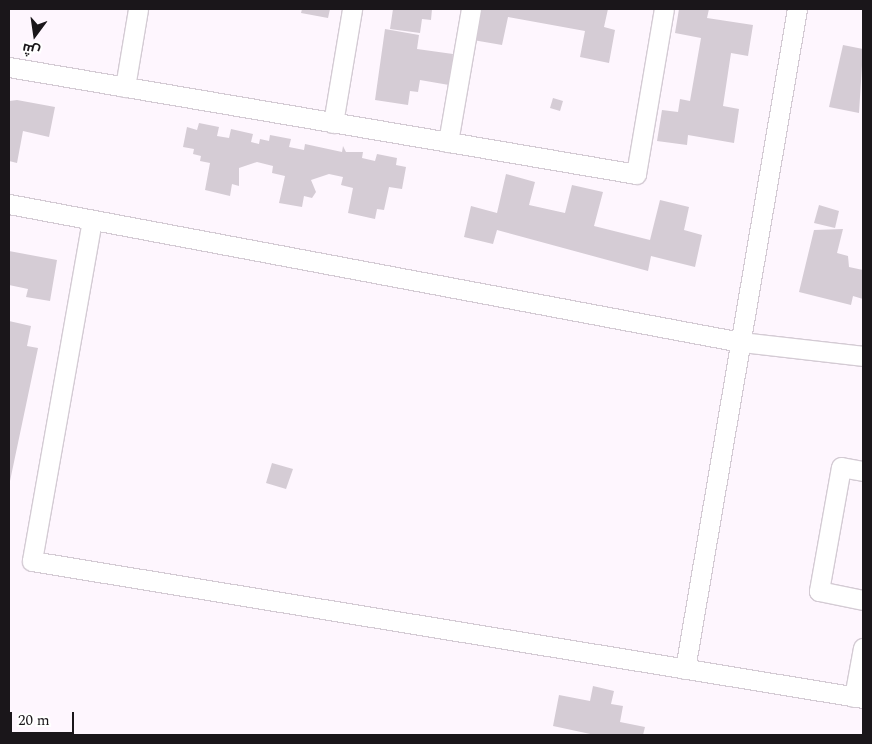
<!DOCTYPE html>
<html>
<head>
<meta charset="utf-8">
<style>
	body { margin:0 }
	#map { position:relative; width:872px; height:744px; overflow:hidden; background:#fef6fe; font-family:Spectral,Cairo,serif }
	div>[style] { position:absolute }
	.building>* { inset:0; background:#d5ccd5 }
	.roads { filter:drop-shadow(1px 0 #d4cbd4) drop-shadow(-1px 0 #d4cbd4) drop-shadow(0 1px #d4cbd4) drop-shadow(0 -1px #d4cbd4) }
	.street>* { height:19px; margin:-9.5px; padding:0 9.5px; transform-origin:9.5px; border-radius:9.5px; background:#fff }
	span { translate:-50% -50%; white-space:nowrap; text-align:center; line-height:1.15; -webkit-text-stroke:4px #fff; paint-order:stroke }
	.frame { position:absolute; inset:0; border:10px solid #1a161a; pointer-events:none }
	.north { position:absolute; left:10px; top:10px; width:50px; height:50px; -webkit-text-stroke:4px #fff; paint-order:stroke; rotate:194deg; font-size:14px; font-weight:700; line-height:20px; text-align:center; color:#1a161a }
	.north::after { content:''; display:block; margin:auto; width:18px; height:22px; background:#1a161a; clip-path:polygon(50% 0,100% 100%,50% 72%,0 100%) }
	.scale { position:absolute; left:10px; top:712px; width:64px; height:22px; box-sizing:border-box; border:2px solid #1a161a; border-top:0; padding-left:6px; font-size:15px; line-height:18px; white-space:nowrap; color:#1a161a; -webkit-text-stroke:4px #fff; paint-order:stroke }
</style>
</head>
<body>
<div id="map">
	<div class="building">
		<div style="clip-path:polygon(302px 9px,330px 9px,328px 18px,301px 13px)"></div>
		<div style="clip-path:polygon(393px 9px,432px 9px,431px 20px,422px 19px,420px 33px,390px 29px)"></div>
		<div style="clip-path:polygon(487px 9px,608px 9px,604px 27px,615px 30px,609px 63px,580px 57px,585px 31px,508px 17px,502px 45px,473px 40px,479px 10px)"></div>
		<div style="clip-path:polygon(679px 9px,709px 9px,707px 18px,753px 25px,748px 56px,731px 53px,723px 106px,739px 109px,734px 143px,688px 135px,687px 145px,657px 141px,662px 110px,678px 112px,680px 99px,690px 101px,701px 38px,675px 33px)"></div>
		<div style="clip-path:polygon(385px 29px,419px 35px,417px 49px,453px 54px,449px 85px,420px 80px,418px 92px,410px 91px,408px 105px,375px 100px)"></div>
		<div style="clip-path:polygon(843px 45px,863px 49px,859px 113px,829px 107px)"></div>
		<div style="clip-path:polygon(553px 98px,563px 101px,560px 111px,550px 108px)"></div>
		<div style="clip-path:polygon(17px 100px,55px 107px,49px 137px,23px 131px,17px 163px,9px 161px,9px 101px)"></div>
		<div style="clip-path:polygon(199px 123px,219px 127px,217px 136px,229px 138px,231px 129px,253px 134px,251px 142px,259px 144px,260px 139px,269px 141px,270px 135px,291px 139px,289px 147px,304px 150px,305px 144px,342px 152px,343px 146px,346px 152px,363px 152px,362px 158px,375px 161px,377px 154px,397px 158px,396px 165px,406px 167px,402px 189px,389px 187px,384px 210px,377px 209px,375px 219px,348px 213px,353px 188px,341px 185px,343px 177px,329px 174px,311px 180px,316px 192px,312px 198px,304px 196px,302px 207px,279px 203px,285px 176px,272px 173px,273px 166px,257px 162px,239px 168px,239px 186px,232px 184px,230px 196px,205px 190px,210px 163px,200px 161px,201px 156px,193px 154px,194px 149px,183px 147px,187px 127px,197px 130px)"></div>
		<div style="clip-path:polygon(506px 174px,535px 182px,529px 205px,565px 213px,572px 185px,603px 192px,594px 226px,650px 240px,660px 200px,689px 207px,684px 230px,702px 235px,695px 267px,651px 256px,648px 271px,497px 230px,493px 244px,464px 237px,471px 206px,497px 213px)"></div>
		<div style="clip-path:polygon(819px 205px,839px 211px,835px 228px,814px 223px)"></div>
		<div style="clip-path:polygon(843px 229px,837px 253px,848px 256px,849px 267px,863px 270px,863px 299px,853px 296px,851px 305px,799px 292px,814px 230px)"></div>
		<div style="clip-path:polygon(9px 251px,57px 260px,50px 301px,26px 297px,28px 289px,9px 285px)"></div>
		<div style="clip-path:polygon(9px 321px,31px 326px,27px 346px,38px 348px,10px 481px)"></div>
		<div style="clip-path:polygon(272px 463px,293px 469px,286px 489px,266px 483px)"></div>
		<div style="clip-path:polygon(593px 686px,614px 691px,611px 704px,623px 706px,620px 722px,645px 727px,643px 735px,595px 735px,553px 726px,559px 695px,590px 701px)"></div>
	</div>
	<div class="roads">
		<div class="street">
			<div style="left:9px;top:67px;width:636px;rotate:9.68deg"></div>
			<div style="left:636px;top:174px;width:167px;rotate:-80.4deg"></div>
			<div style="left:125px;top:87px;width:79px;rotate:-80.5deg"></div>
			<div style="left:333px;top:123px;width:116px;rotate:-80.5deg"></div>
			<div style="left:448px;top:142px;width:135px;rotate:-80.2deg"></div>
			<div style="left:9px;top:204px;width:745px;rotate:10.68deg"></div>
			<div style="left:741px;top:342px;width:123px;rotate:6.5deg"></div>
			<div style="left:92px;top:220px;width:346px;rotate:100deg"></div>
			<div style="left:32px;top:561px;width:842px;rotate:9.36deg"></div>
			<div style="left:863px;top:471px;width:22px;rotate:-170deg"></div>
			<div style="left:841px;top:467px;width:126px;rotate:100.1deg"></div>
			<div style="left:819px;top:591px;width:45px;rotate:11.6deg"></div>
			<div style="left:685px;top:669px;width:669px;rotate:-80.37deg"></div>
			<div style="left:854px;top:697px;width:50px;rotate:-79.6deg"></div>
		</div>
	</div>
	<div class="frame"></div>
	<div class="north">ش</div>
	<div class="scale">20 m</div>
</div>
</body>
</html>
